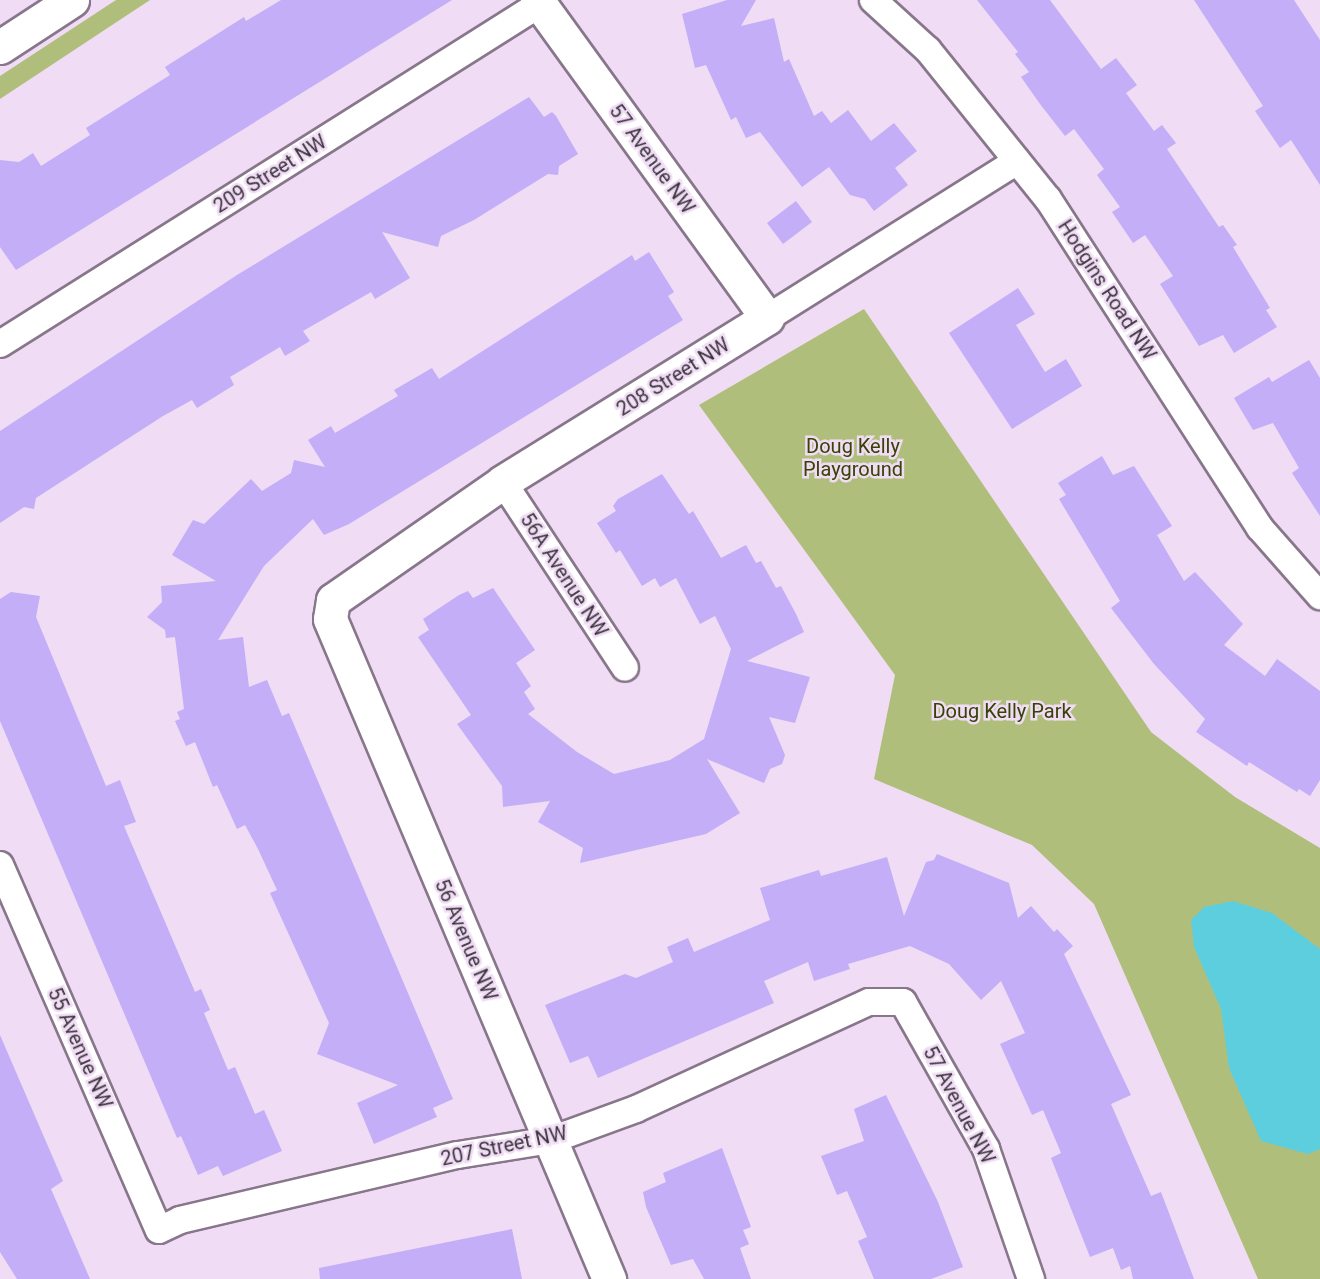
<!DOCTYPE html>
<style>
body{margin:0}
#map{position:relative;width:1320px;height:1279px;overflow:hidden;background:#f0dcf4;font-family:Roboto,sans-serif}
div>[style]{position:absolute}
.green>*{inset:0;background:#b0be7c}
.water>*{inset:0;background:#5dcedd}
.building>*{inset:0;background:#c3aef7}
.roads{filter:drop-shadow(2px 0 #88768b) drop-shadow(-2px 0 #88768b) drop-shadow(0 2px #88768b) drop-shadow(0 -2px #88768b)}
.street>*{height:26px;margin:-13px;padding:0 13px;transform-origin:13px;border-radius:13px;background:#fff}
.secondary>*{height:33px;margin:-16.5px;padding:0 16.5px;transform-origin:16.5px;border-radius:16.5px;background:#fff}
span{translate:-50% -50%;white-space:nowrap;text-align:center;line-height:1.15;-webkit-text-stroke:5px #f0dcf4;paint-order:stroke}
.street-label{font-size:20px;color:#3b343d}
.park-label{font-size:20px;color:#384204}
</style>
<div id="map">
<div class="green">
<div style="clip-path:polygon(116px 0,150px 0,0 99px,0 76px)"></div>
<div style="clip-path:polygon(864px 309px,1151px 732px,1235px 797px,1320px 848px,1320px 1279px,1258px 1279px,1094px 904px,1032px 845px,874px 779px,895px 675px,699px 405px)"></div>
</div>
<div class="water">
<div style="clip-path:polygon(1233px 901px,1272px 913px,1320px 949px,1320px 1149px,1308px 1154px,1261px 1141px,1229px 1068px,1221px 1009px,1194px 947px,1191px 920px,1204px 907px)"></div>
</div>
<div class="building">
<div style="clip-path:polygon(281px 0,452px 0,16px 270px,0 247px,0 160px,19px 162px,33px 153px,41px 166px,90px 135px,86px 128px,170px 75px,165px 67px,244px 17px,246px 21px)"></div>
<div style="clip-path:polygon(727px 0,756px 0,741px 26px,774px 18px,784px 62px,789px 59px,814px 116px,822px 111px,831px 123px,848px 110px,871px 141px,894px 123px,917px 151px,895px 168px,908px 185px,874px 211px,865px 199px,850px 195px,829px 167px,802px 187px,760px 132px,746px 138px,736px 117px,731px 120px,706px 65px,695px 68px,682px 14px)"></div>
<div style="clip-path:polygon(977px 0,1050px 0,1101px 69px,1116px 58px,1137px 85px,1126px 93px,1154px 131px,1162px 125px,1176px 143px,1167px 149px,1219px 227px,1223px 225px,1237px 245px,1233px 247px,1270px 308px,1266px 310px,1277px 327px,1234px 353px,1223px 335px,1199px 346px,1160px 284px,1173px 276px,1145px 235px,1133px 243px,1112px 212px,1120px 207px,1097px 175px,1104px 169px,1074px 129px,1065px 136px,1040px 104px,1021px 77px,1029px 72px,1015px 54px,1018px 52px)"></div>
<div style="clip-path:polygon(1194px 0,1294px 0,1320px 40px,1320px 185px,1291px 140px,1280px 148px,1255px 111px,1263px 106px)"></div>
<div style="clip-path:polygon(529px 97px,544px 117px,552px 112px,556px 116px,578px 154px,559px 166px,558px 175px,548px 174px,474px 220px,441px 236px,438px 247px,382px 232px,410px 278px,375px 299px,371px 292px,303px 331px,310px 341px,285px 356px,280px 347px,230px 377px,234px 385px,197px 408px,192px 400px,163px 416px,36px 498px,34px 509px,24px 507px,0 523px,0 431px,237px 275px)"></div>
<div style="clip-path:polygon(796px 201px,812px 222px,783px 244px,767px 223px)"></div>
<div style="clip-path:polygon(649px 252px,674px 292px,668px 296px,683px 320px,349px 524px,324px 535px,313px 519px,264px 566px,218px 640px,243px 637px,249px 687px,267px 680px,282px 716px,289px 713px,453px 1099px,433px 1108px,437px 1117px,374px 1144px,357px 1103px,398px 1085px,317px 1054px,329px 1023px,270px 893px,277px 890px,258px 849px,245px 825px,237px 829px,217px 785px,213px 787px,195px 742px,186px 746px,175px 721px,180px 719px,177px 712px,184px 709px,175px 637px,166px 638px,165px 630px,147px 617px,162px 602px,161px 586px,216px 581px,172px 555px,193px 520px,204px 524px,251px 479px,262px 491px,291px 473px,294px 460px,325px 467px,308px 440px,331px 426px,335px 433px,398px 396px,394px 390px,432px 368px,439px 379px,632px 255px,635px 261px)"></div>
<div style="clip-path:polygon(1018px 288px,1035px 314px,1016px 325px,1045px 372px,1066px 359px,1082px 386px,1012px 429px,949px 333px)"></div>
<div style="clip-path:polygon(1309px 360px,1320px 378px,1320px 516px,1292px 473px,1299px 468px,1273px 423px,1253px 430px,1234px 398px,1269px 377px,1272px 382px)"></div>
<div style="clip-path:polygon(1102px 456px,1113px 475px,1134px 466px,1172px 526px,1157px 535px,1184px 581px,1195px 572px,1243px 624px,1224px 645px,1265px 676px,1277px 659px,1320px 691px,1320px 780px,1310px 796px,1299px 789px,1297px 792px,1249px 762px,1247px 766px,1196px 732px,1205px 719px,1154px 664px,1111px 608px,1120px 601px,1059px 499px,1066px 495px,1058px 483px)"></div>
<div style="clip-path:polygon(662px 474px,689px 514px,693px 511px,721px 558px,746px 545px,756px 563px,761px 561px,776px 588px,781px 586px,796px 614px,804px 632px,747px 661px,810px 677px,795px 723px,769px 717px,785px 755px,782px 764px,770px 769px,764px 783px,707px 759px,740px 813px,706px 834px,580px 863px,583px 848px,538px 822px,550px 801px,503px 807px,502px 786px,457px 724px,471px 715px,418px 637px,429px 630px,423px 619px,459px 595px,468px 591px,473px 598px,493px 588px,535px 650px,516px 663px,531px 686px,524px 692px,535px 709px,528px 714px,577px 752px,614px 774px,670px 760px,704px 739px,731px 649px,715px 616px,700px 624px,676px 578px,660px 587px,655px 578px,642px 586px,620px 550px,616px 553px,597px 523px,616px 511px,613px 506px,618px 499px)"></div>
<div style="clip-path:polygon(11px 592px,40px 596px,36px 617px,106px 786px,120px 780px,136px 822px,124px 826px,195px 992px,201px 989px,210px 1010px,204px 1013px,228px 1070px,235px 1067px,255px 1114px,264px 1110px,282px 1151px,223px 1176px,218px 1166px,198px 1175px,181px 1136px,177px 1138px,0 721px,0 599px)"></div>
<div style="clip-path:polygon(937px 854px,1009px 883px,1018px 918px,1031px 906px,1054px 932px,1057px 929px,1073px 946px,1064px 954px,1131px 1095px,1111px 1104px,1151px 1196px,1161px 1192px,1194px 1279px,1133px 1279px,1130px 1266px,1121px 1270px,1113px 1248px,1090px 1257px,1051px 1158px,1061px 1153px,1043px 1110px,1032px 1115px,1000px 1044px,1025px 1033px,1001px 981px,981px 1000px,949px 964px,910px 946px,848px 964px,850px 969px,814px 981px,808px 962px,764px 981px,774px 1003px,598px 1078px,588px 1056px,570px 1063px,545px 1005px,625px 974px,636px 978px,673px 962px,667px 947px,688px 938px,694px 952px,770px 920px,760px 888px,819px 870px,821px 876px,887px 857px,904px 916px,926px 862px,934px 860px)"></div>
<div style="clip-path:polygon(0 1035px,63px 1181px,51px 1189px,90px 1279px,17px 1279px,0 1252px)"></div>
<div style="clip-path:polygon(886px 1095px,938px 1202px,963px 1267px,931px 1279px,874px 1279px,858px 1241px,867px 1237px,847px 1191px,837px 1195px,821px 1156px,864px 1141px,854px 1109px)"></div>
<div style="clip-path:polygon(722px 1148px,751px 1227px,743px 1230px,749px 1244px,740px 1248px,751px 1279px,704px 1279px,693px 1259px,671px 1265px,646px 1207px,643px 1192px,666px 1182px,663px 1173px)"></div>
<div style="clip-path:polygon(512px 1229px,522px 1279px,320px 1279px,319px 1268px)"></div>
</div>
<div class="roads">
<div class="street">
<div style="left:873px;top:0;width:74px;rotate:42.3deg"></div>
<div style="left:928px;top:50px;width:191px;rotate:51.2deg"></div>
<div style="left:1048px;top:199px;width:391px;rotate:57.2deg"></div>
<div style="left:1260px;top:528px;width:91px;rotate:48.6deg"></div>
<div style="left:767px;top:318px;width:295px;rotate:-32.1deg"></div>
<div style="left:0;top:344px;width:638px;rotate:-32.2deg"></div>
<div style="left:503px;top:482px;width:222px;rotate:56.7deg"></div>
<div style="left:0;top:865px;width:398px;rotate:66.5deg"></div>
<div style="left:159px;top:1230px;width:23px;rotate:-25deg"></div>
<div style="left:180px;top:1220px;width:285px;rotate:-13.2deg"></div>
<div style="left:458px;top:1155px;width:94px;rotate:-9.2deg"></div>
<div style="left:551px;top:1140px;width:90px;rotate:-20deg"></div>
<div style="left:636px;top:1109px;width:256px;rotate:-24.7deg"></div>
<div style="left:869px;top:1002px;width:34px"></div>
<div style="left:903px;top:1002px;width:169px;rotate:60.5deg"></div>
<div style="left:986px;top:1149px;width:138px;rotate:70.9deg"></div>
</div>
<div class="secondary">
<div style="left:537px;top:0;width:392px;rotate:54.1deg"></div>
<div style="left:767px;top:318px;width:311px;rotate:148.2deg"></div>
<div style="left:503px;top:482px;width:207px;rotate:145.2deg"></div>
<div style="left:333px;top:600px;width:19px;rotate:99deg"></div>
<div style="left:330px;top:619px;width:717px;rotate:67.08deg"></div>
<div style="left:0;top:47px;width:86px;rotate:-33.1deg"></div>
</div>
</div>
<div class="street-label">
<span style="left:652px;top:159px;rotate:54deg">57 Avenue NW</span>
<span style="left:270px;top:174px;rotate:-32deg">209 Street NW</span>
<span style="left:1107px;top:290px;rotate:57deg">Hodgins Road NW</span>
<span style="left:673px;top:377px;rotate:-32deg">208 Street NW</span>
<span style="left:564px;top:575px;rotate:57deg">56A Avenue NW</span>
<span style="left:466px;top:940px;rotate:67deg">56 Avenue NW</span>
<span style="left:80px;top:1048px;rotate:66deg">55 Avenue NW</span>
<span style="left:959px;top:1105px;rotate:62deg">57 Avenue NW</span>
<span style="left:504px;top:1146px;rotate:-12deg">207 Street NW</span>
</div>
<div class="park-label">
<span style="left:853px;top:458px">Doug Kelly<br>Playground</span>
<span style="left:1002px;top:711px">Doug Kelly Park</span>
</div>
</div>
